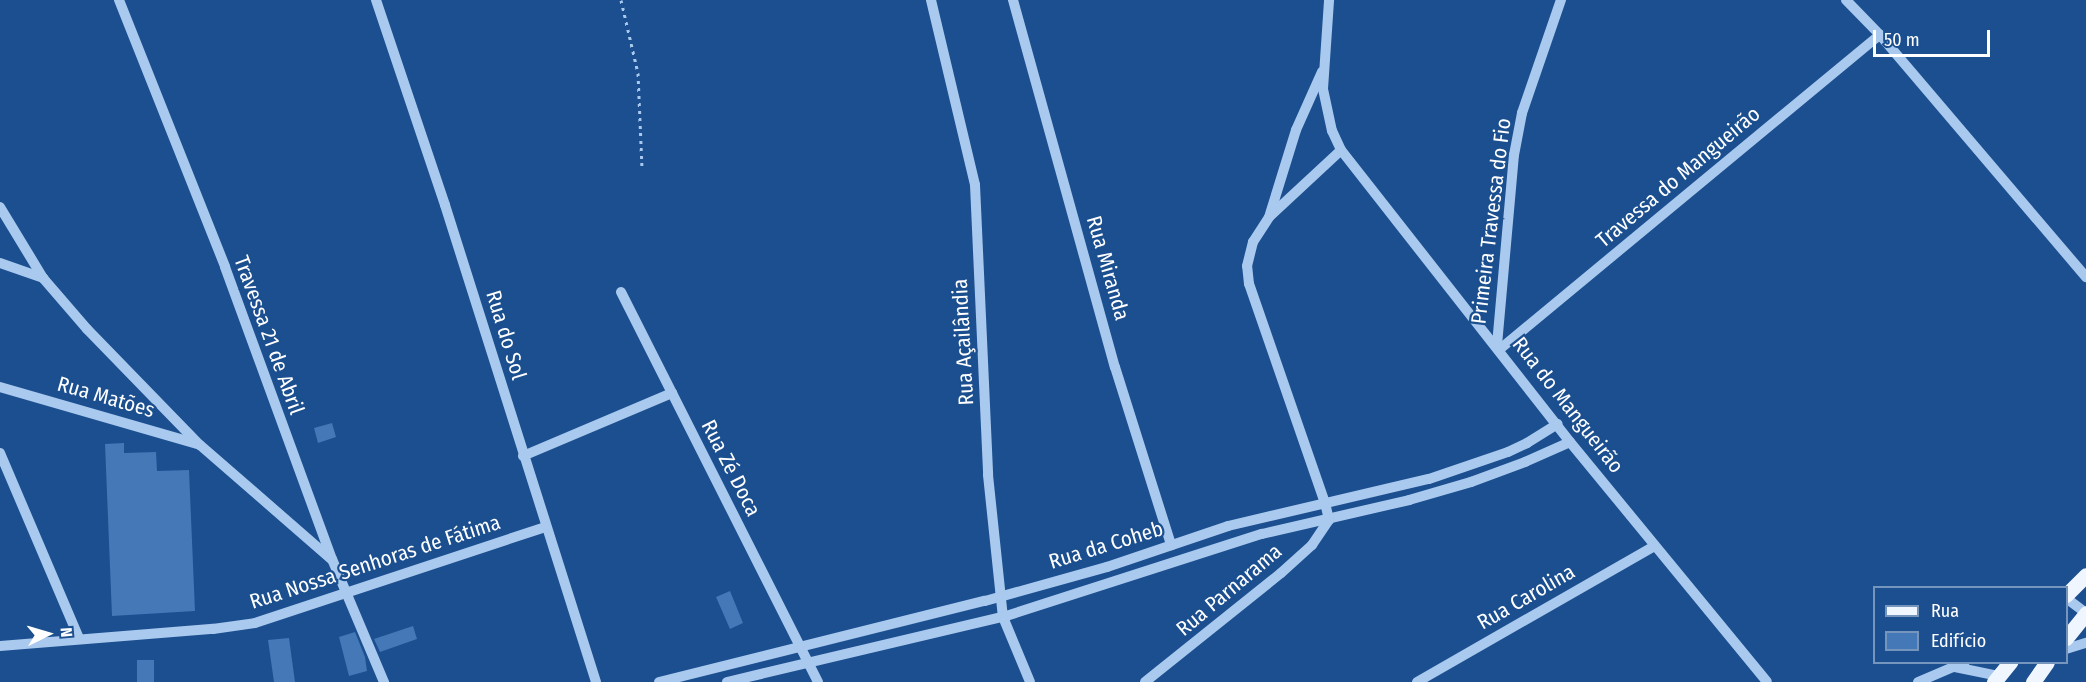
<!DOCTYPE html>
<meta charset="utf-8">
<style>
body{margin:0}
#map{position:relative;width:2086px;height:682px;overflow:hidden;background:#1b4f8f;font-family:"Fira Sans Condensed",sans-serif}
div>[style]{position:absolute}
.building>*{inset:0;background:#4478b7}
.path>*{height:3px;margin-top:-1.5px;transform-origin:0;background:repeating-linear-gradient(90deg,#a9c9ee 0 3px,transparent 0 7.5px)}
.minor>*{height:10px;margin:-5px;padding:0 5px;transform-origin:5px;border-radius:5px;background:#a9c9ee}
.major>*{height:15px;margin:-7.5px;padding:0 7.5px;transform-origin:7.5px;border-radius:7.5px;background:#f0f6ff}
span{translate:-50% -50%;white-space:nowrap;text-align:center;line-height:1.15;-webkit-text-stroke:4.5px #1b4f8f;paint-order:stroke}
.street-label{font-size:21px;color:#fff}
.legend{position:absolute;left:1873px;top:586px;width:195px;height:78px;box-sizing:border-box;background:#1b4f8f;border:2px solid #7695bc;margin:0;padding:8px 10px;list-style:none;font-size:18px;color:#fff}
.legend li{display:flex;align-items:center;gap:12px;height:30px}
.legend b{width:30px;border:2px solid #7695bc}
.north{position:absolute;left:18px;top:604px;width:60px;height:60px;-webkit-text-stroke:4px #1b4f8f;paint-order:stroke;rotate:85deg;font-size:16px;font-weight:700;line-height:24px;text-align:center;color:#fff}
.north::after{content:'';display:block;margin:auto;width:21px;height:27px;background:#fff;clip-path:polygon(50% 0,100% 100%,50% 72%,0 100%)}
.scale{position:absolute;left:1873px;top:30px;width:117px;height:27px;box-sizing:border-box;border:3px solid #fff;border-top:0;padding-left:8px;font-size:18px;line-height:21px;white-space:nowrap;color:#fff;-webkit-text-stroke:4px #1b4f8f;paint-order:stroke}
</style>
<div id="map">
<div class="building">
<div style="clip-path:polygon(332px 423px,336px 437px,318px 443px,314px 428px)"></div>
<div style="clip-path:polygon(124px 443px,124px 453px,156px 452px,157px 471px,189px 470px,195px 611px,112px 616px,105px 444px)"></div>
<div style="clip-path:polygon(730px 591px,743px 623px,730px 629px,716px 597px)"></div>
<div style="clip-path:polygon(413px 626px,417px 639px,380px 652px,374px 639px)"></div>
<div style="clip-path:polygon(355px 632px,365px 657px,367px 671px,349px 676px,339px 637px)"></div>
<div style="clip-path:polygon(289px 638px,295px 682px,274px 682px,268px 640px)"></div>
<div style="clip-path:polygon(137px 660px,154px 660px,154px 682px,137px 682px)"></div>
</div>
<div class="path">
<div style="left:621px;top:0;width:75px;rotate:76.9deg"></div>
<div style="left:638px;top:73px;width:97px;rotate:87.6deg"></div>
</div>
<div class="minor">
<div style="left:119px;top:0;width:287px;rotate:68.3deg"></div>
<div style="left:225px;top:267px;width:311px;rotate:69.9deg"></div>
<div style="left:332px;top:559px;width:134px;rotate:67.1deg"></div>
<div style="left:376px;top:0;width:216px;rotate:71.4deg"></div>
<div style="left:445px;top:205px;width:500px;rotate:72.43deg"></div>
<div style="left:931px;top:0;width:190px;rotate:76.6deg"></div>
<div style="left:975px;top:185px;width:290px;rotate:87.4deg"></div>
<div style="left:988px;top:475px;width:143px;rotate:84deg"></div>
<div style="left:1003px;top:617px;width:70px;rotate:67.4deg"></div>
<div style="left:1013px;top:0;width:381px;rotate:74.5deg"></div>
<div style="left:1115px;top:367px;width:187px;rotate:72.5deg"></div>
<div style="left:1846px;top:0;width:49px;rotate:45.8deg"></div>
<div style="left:1880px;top:35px;width:318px;rotate:49.6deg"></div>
<div style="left:1341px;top:150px;width:371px;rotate:51.9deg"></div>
<div style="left:1570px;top:442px;width:310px;rotate:50.6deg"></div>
<div style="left:0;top:207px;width:83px;rotate:58.8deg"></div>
<div style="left:43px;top:278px;width:67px;rotate:49.2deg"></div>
<div style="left:87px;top:329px;width:162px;rotate:45.8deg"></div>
<div style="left:200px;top:445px;width:174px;rotate:41deg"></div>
<div style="left:1270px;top:214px;width:88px;rotate:-72.8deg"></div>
<div style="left:1296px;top:130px;width:64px;rotate:-65.9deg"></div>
<div style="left:0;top:263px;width:46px;rotate:19.2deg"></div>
<div style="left:621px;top:292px;width:437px;rotate:63.2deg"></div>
<div style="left:1497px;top:345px;width:191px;rotate:-84.9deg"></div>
<div style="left:1514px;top:155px;width:43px;rotate:-79.2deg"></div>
<div style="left:1522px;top:113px;width:120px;rotate:-71deg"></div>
<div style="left:1500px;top:349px;width:493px;rotate:-39.6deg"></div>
<div style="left:0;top:387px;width:206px;rotate:16.1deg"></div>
<div style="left:0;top:453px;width:201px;rotate:66.9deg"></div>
<div style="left:523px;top:456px;width:162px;rotate:-22.9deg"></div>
<div style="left:2066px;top:598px;width:25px;rotate:37deg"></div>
<div style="left:0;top:646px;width:214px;rotate:-4.6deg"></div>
<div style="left:213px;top:629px;width:42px;rotate:-8.1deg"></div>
<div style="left:255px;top:623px;width:306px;rotate:-18.3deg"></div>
<div style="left:2066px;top:649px;width:21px;rotate:-17deg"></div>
<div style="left:1955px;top:667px;width:45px;rotate:11.6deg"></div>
<div style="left:659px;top:682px;width:336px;rotate:-14deg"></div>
<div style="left:985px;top:601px;width:127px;rotate:-15.6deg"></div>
<div style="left:1107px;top:567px;width:128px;rotate:-18.7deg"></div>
<div style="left:1228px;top:526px;width:206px;rotate:-13.2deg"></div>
<div style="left:1429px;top:479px;width:83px;rotate:-18.9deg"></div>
<div style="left:1508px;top:452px;width:21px;rotate:-25deg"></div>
<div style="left:1527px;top:443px;width:36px;rotate:-32deg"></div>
<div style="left:727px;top:682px;width:284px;rotate:-13.3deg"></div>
<div style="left:1003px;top:617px;width:272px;rotate:-17.8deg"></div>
<div style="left:1262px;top:534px;width:151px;rotate:-13deg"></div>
<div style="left:1409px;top:500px;width:65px;rotate:-16.2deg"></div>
<div style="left:1471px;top:482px;width:58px;rotate:-20.3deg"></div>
<div style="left:1525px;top:462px;width:49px;rotate:-24deg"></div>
<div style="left:1145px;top:682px;width:174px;rotate:-38.7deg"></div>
<div style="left:1281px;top:573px;width:42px;rotate:-42.1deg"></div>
<div style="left:1312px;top:545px;width:30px;rotate:-56deg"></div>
<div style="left:1329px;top:520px;width:17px;rotate:-103deg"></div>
<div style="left:1325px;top:503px;width:232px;rotate:-109.1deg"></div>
<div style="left:1249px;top:284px;width:18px;rotate:-96deg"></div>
<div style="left:1247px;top:266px;width:25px;rotate:-76deg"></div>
<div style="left:1253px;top:242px;width:30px;rotate:-57deg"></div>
<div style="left:1269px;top:217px;width:98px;rotate:-42.9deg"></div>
<div style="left:1341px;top:150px;width:21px;rotate:-115deg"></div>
<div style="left:1332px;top:131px;width:43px;rotate:-102.1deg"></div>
<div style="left:1323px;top:89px;width:89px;rotate:-86.1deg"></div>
<div style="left:1417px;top:682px;width:273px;rotate:-29.8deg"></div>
<div style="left:1918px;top:682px;width:51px;rotate:-23.1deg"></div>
</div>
<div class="major">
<div style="left:2066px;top:595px;width:28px;rotate:-45deg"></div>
<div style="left:2066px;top:638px;width:32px;rotate:-51deg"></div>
<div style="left:1994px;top:682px;width:26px;rotate:-51deg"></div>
<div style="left:2033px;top:682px;width:24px;rotate:-55deg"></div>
</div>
<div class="street-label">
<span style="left:1678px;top:177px;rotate:-40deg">Travessa do Mangueirão</span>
<span style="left:1491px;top:221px;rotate:-83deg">Primeira Travessa do Fio</span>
<span style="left:1108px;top:268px;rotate:74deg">Rua Miranda</span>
<span style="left:269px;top:335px;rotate:70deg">Travessa 21 de Abril</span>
<span style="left:506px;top:335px;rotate:73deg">Rua do Sol</span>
<span style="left:963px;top:342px;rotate:-93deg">Rua Açailândia</span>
<span style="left:106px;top:397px;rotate:16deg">Rua Matões</span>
<span style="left:1568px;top:405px;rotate:52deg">Rua do Mangueirão</span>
<span style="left:731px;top:468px;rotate:63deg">Rua Zé Doca</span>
<span style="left:1106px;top:545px;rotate:-17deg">Rua da Coheb</span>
<span style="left:375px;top:562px;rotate:-18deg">Rua Nossa Senhoras de Fátima</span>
<span style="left:1229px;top:590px;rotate:-40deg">Rua Parnarama</span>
<span style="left:1526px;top:597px;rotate:-30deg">Rua Carolina</span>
</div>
<ul class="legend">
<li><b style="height:8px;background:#f0f6ff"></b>Rua</li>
<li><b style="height:16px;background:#4478b7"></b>Edifício</li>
</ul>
<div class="north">N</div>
<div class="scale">50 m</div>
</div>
